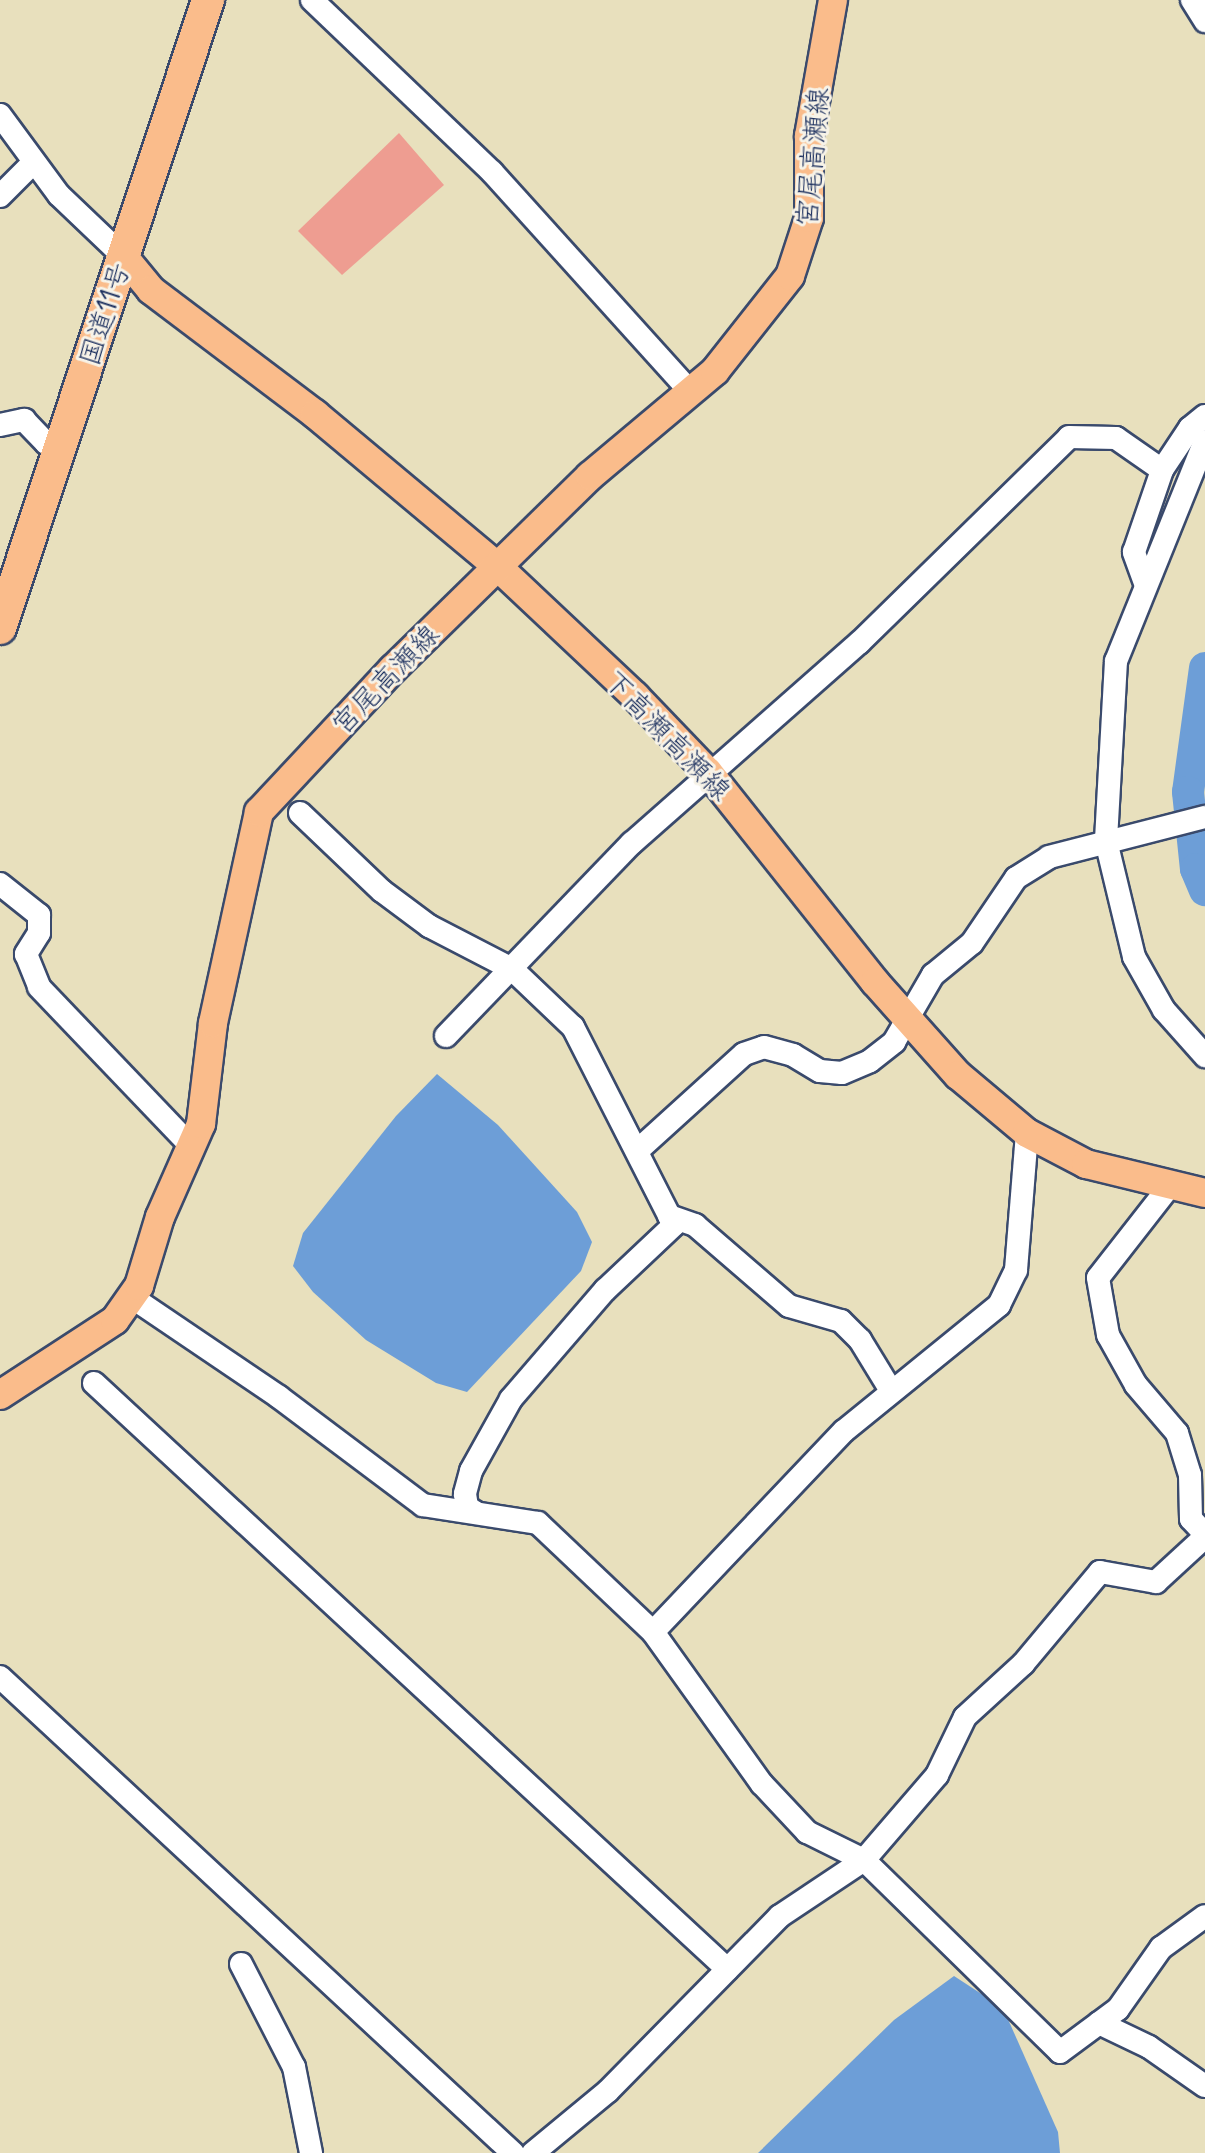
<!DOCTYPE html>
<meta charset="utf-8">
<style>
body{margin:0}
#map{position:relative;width:1205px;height:2153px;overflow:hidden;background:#e8e0bd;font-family:Delius,"Klee One",sans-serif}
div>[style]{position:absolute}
.water>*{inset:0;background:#6d9ed7}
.river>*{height:32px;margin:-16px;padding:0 16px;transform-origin:16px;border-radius:16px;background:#6d9ed7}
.building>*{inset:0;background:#ee9d91}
.roads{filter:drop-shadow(2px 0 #3a4a6c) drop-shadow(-2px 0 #3a4a6c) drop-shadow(0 2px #3a4a6c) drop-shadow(0 -2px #3a4a6c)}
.minor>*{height:22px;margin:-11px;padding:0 11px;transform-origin:11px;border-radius:11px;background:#fff}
.major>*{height:28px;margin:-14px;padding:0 14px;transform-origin:14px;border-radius:14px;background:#fabc8b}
.highway>*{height:32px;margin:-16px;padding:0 16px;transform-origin:16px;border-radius:16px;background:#fabc8b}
span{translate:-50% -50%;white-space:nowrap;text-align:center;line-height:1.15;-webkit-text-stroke:6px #f7f3e8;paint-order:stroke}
.street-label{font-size:28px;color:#1b2f5e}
</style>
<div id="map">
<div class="water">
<div style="clip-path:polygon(437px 1074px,498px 1125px,577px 1212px,592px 1242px,581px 1271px,467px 1392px,436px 1383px,366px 1340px,313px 1292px,293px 1266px,303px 1233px,396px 1116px)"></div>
<div style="clip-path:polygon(954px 1976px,1003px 2008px,1058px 2132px,1060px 2153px,758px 2153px,894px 2020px)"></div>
</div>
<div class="river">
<div style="left:1205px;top:668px;width:125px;rotate:97.8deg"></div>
<div style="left:1188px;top:792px;width:77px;rotate:84.1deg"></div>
<div style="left:1196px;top:869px;width:23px;rotate:67deg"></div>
</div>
<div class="building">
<div style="clip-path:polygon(399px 133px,444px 185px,342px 275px,298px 231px)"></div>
</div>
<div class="roads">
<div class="minor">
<div style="left:312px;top:0;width:249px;rotate:43.7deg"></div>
<div style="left:492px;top:172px;width:297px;rotate:47.9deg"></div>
<div style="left:1192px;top:0;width:25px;rotate:58deg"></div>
<div style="left:0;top:115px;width:99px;rotate:53.6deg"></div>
<div style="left:59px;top:195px;width:88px;rotate:43.6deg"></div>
<div style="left:0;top:196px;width:48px;rotate:-45deg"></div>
<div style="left:0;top:425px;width:25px;rotate:-12deg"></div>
<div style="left:24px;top:420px;width:32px;rotate:46deg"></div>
<div style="left:46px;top:443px;width:15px;rotate:20deg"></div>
<div style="left:1205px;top:441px;width:237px;rotate:112deg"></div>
<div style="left:1116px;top:661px;width:180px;rotate:93.2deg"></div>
<div style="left:1106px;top:841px;width:119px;rotate:76.4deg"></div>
<div style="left:1134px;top:957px;width:61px;rotate:60.5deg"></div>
<div style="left:1164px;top:1010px;width:62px;rotate:48.3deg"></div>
<div style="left:1145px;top:583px;width:33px;rotate:-110deg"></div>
<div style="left:1134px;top:552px;width:87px;rotate:-71.1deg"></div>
<div style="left:1162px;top:470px;width:50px;rotate:-56.3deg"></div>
<div style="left:1190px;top:428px;width:19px;rotate:-39deg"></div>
<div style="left:300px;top:813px;width:113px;rotate:43.6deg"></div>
<div style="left:382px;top:891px;width:59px;rotate:36.7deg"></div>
<div style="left:429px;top:926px;width:93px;rotate:27.4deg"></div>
<div style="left:512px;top:969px;width:84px;rotate:43.6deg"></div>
<div style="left:573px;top:1027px;width:222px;rotate:63deg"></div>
<div style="left:674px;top:1225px;width:95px;rotate:136.7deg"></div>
<div style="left:605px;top:1290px;width:144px;rotate:130.8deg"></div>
<div style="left:511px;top:1399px;width:82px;rotate:119.1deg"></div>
<div style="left:471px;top:1471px;width:24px;rotate:105deg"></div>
<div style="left:465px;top:1494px;width:13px;rotate:81deg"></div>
<div style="left:467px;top:1507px;width:9px;rotate:32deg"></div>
<div style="left:0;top:884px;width:50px;rotate:38.5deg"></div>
<div style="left:39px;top:915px;width:18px;rotate:90deg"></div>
<div style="left:39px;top:933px;width:25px;rotate:122deg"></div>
<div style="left:26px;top:954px;width:35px;rotate:68deg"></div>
<div style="left:39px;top:987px;width:221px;rotate:46.3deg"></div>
<div style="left:446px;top:1036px;width:268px;rotate:-46.1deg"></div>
<div style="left:632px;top:843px;width:303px;rotate:-41.4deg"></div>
<div style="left:859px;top:643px;width:294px;rotate:-44.4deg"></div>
<div style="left:1069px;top:437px;width:47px;rotate:1.2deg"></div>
<div style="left:1116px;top:438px;width:56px;rotate:34.8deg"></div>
<div style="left:637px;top:1151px;width:144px;rotate:-42.2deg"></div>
<div style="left:744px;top:1054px;width:21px;rotate:-19deg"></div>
<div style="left:764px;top:1047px;width:30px;rotate:15deg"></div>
<div style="left:793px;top:1055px;width:31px;rotate:31deg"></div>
<div style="left:820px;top:1071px;width:22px;rotate:5deg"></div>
<div style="left:842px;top:1073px;width:30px;rotate:-23deg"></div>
<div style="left:870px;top:1061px;width:31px;rotate:-38deg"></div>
<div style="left:894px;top:1042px;width:78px;rotate:-59.8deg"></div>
<div style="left:933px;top:975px;width:50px;rotate:-39.4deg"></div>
<div style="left:972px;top:943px;width:78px;rotate:-55.9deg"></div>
<div style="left:1016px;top:878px;width:39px;rotate:-32deg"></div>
<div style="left:1049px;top:857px;width:161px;rotate:-14.4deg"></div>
<div style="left:1169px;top:1187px;width:115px;rotate:128deg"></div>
<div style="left:1098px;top:1278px;width:58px;rotate:80deg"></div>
<div style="left:1108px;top:1335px;width:57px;rotate:60.8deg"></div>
<div style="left:1136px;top:1385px;width:63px;rotate:49.5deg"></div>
<div style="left:1177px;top:1433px;width:44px;rotate:72.8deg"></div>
<div style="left:1190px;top:1475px;width:44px;rotate:88.7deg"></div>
<div style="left:1191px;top:1519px;width:21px;rotate:47deg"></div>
<div style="left:669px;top:1216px;width:28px;rotate:19deg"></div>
<div style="left:695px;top:1225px;width:124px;rotate:40.8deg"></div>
<div style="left:789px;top:1306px;width:54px;rotate:16.1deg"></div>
<div style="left:841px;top:1321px;width:27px;rotate:45deg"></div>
<div style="left:860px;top:1340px;width:57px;rotate:58.5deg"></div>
<div style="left:133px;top:1298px;width:176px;rotate:34.1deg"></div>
<div style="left:279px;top:1397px;width:180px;rotate:36.9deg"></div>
<div style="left:423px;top:1505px;width:116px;rotate:8.9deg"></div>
<div style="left:538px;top:1523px;width:158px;rotate:43.5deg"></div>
<div style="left:653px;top:1632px;width:187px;rotate:54.4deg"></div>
<div style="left:762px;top:1784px;width:66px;rotate:46.8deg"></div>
<div style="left:807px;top:1832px;width:64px;rotate:26.2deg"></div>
<div style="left:864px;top:1860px;width:274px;rotate:44.4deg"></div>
<div style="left:1060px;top:2052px;width:72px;rotate:-36.6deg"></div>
<div style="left:1118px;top:2009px;width:75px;rotate:-54.8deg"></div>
<div style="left:1161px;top:1948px;width:54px;rotate:-36deg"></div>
<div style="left:94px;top:1383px;width:863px;rotate:42.79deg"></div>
<div style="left:653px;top:1632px;width:277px;rotate:-46.5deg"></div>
<div style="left:844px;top:1431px;width:200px;rotate:-39.1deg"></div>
<div style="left:999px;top:1305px;width:39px;rotate:-64deg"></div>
<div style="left:1016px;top:1270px;width:137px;rotate:-85.4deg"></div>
<div style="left:0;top:1677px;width:700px;rotate:42.86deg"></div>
<div style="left:241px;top:1964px;width:116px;rotate:62.8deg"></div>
<div style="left:294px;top:2067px;width:88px;rotate:78.8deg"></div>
<div style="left:1099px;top:2023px;width:55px;rotate:25.6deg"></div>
<div style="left:1149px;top:2047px;width:68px;rotate:34.9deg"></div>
<div style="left:533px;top:2153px;width:97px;rotate:-39.6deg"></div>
<div style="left:608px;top:2091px;width:245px;rotate:-45.5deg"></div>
<div style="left:780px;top:1916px;width:101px;rotate:-33.7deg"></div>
<div style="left:864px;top:1860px;width:112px;rotate:-49.3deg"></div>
<div style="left:937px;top:1775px;width:64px;rotate:-64.2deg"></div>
<div style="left:965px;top:1717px;width:79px;rotate:-42.4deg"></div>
<div style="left:1023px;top:1664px;width:120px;rotate:-50.1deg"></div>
<div style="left:1100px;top:1572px;width:57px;rotate:10.1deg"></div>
<div style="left:1156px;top:1582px;width:67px;rotate:-42.6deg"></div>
</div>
<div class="major">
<div style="left:123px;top:256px;width:44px;rotate:50.5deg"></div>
<div style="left:151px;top:290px;width:206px;rotate:37.1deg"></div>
<div style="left:315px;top:414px;width:237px;rotate:39.9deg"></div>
<div style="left:497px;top:566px;width:190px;rotate:43.3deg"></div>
<div style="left:635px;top:696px;width:105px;rotate:46.2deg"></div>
<div style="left:708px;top:772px;width:268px;rotate:51.5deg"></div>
<div style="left:875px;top:982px;width:125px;rotate:48.3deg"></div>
<div style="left:958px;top:1075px;width:90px;rotate:40deg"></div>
<div style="left:1027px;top:1133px;width:67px;rotate:27.7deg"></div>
<div style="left:1086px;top:1164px;width:122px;rotate:13.7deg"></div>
<div style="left:0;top:1395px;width:137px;rotate:-33.1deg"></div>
<div style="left:115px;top:1320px;width:42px;rotate:-54.8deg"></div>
<div style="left:139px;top:1286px;width:72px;rotate:-73.1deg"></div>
<div style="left:160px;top:1217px;width:102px;rotate:-66.2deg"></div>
<div style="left:201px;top:1124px;width:102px;rotate:-83.2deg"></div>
<div style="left:213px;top:1023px;width:216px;rotate:-77.7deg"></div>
<div style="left:259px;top:812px;width:196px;rotate:-46.9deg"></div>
<div style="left:393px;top:669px;width:276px;rotate:-44.4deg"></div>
<div style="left:590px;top:476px;width:163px;rotate:-40deg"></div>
<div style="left:715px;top:371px;width:121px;rotate:-51.7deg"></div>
<div style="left:790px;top:276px;width:61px;rotate:-71.9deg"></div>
<div style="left:809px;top:218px;width:82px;rotate:-90deg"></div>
<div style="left:809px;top:136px;width:138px;rotate:-80deg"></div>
</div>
<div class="highway">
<div style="left:0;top:628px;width:662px;rotate:-71.67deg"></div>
</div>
</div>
<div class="street-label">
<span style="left:812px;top:157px;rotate:-85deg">宮尾高瀬線</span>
<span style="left:104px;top:314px;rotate:-72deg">国道11号</span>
<span style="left:385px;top:679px;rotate:-46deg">宮尾高瀬線</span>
<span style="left:668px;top:735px;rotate:46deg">下高瀬高瀬線</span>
</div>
</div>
